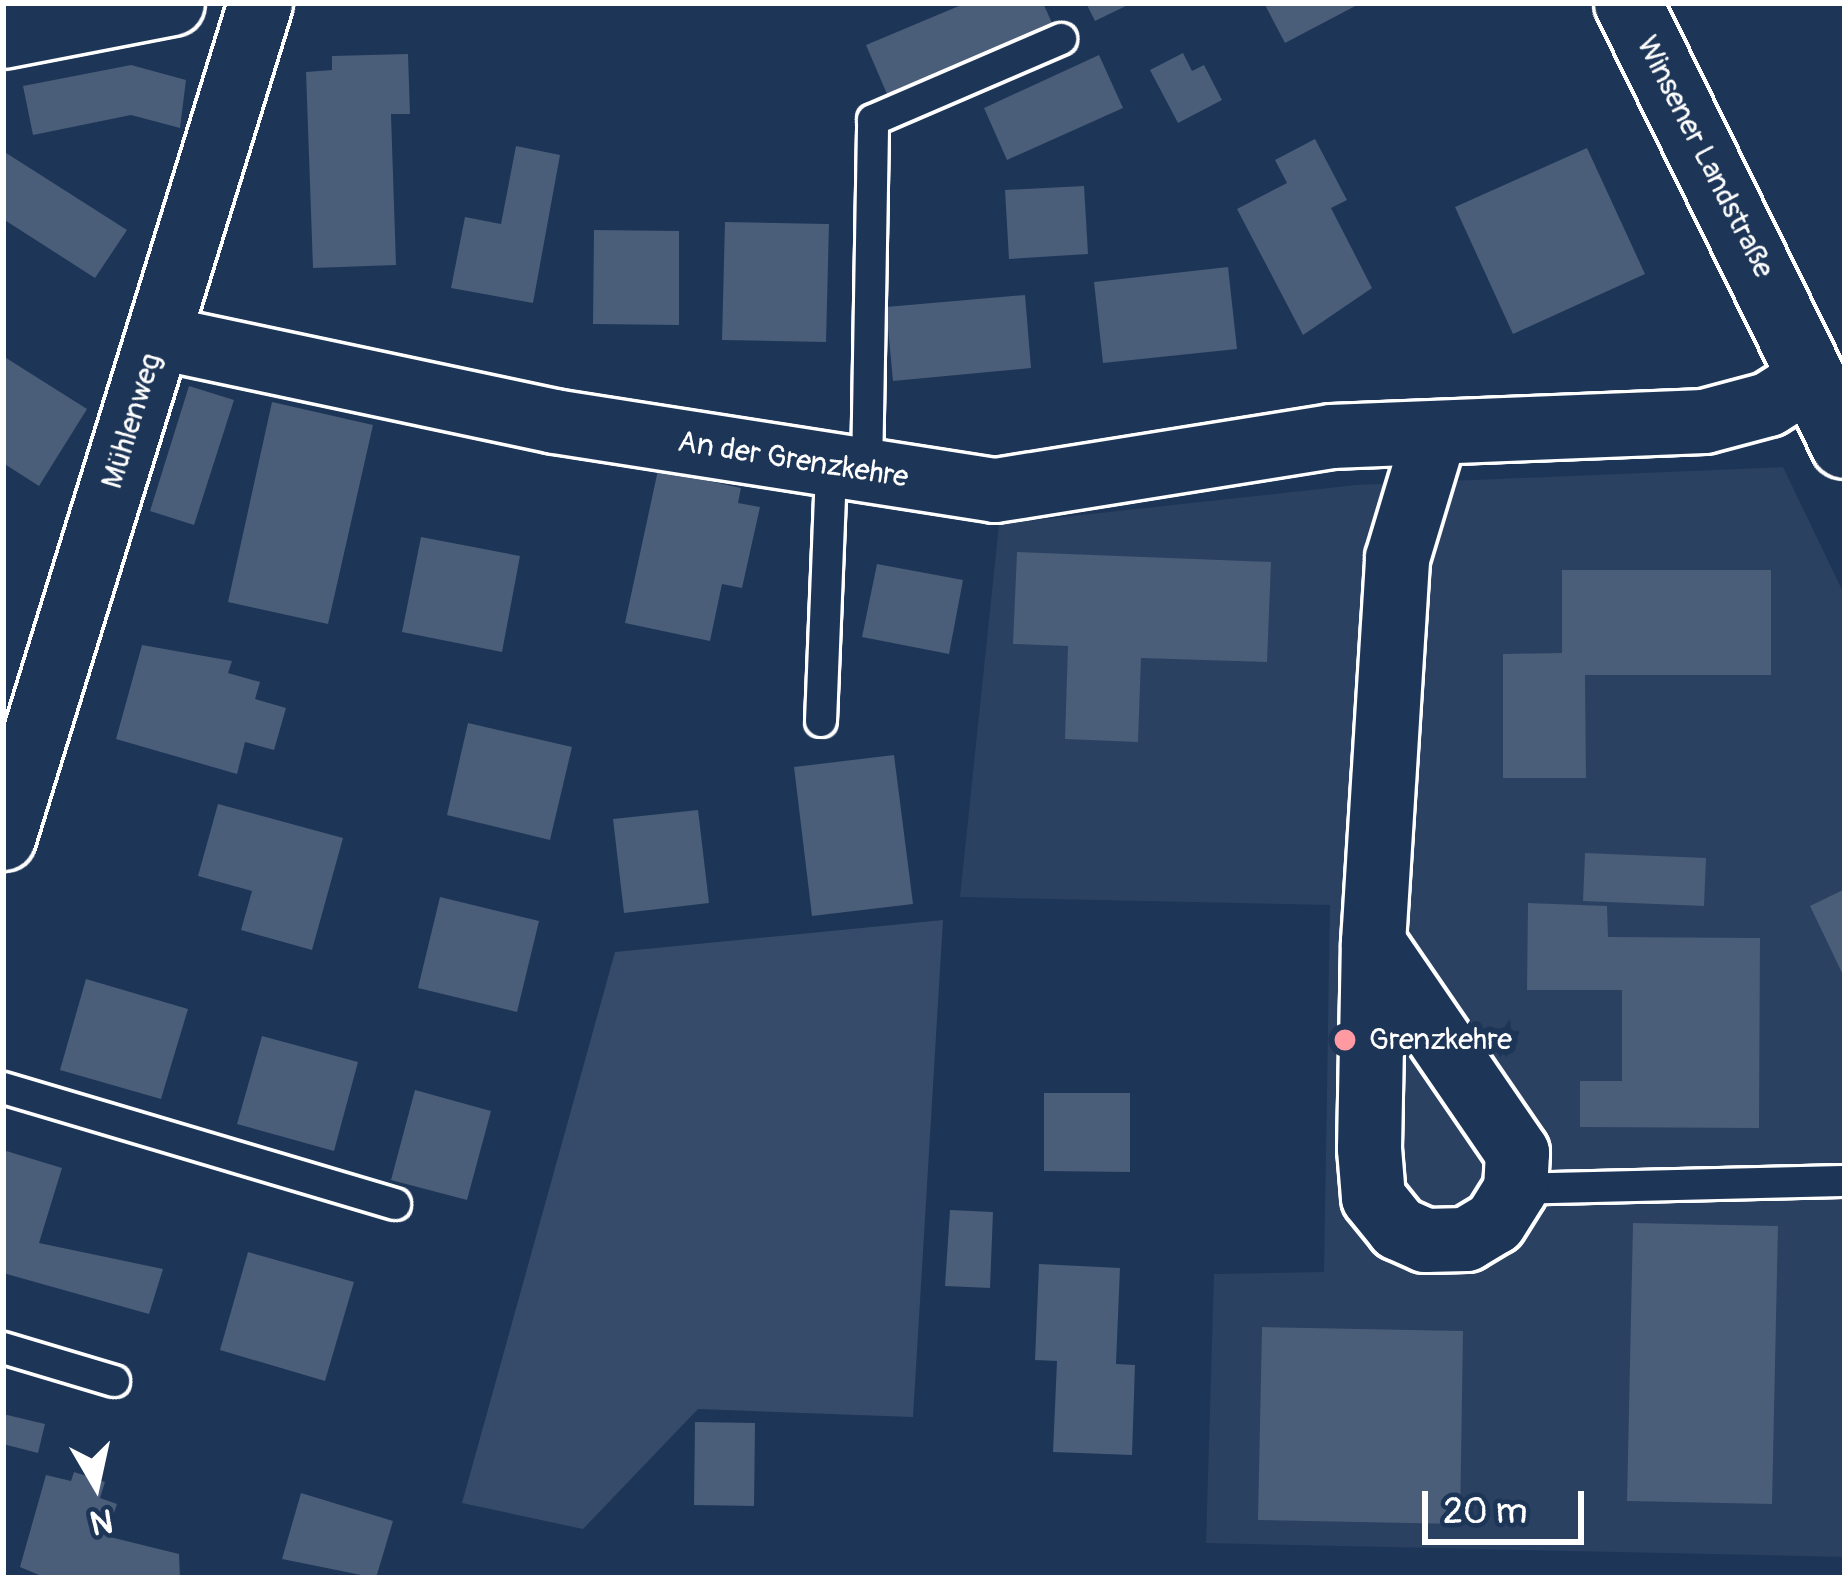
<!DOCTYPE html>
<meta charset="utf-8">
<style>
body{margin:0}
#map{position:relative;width:1848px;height:1581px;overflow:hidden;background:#1d3557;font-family:Pangolin,sans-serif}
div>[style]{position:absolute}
.built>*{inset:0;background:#2a4161}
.green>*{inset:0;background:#364b69}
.building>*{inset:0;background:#4a5d79}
.roads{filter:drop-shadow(3px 0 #fff) drop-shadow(-3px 0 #fff) drop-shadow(0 3px #fff) drop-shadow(0 -3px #fff)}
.lane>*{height:30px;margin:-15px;padding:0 15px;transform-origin:15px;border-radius:15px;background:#1d3557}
.street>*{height:63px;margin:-31.5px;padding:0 31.5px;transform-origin:31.5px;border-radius:31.5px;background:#1d3557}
.secondary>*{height:66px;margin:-33px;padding:0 33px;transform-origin:33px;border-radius:33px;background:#1d3557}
.dots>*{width:33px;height:33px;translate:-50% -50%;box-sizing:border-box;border:6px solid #1d3557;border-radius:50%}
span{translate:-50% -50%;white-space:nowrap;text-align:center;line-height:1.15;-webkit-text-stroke:12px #1d3557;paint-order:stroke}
.street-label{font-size:30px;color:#fff}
.poi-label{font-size:30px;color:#fff}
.left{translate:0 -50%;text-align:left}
.frame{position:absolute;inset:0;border:6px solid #fff;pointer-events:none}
.north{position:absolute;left:36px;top:1425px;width:120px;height:120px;-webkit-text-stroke:9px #1d3557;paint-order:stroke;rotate:171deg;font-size:33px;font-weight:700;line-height:48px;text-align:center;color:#fff}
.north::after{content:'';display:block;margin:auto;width:42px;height:54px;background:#fff;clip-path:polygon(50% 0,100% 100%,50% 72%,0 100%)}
.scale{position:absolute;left:1422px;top:1491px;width:162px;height:54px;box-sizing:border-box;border:6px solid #fff;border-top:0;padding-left:15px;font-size:36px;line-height:42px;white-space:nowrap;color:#fff;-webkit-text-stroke:9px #1d3557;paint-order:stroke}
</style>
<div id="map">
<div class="built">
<div style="clip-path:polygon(1783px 467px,1845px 596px,1845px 1557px,1206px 1543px,1214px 1274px,1324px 1272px,1330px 905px,960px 897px,999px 524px,1356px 485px)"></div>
</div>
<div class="green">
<div style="clip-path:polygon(943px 920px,913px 1417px,698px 1409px,583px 1529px,462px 1503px,615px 952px)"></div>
</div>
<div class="building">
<div style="clip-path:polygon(966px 3px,1043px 3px,1052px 23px,887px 94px,866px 45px)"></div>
<div style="clip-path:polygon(1086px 3px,1132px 3px,1095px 21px)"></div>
<div style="clip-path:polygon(1264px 3px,1361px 3px,1285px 43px)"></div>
<div style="clip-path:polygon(1183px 53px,1192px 71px,1204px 65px,1222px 100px,1178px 123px,1150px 70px)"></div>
<div style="clip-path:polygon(408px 54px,410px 114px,391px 114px,396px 265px,313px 268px,306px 72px,332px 70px,332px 56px)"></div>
<div style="clip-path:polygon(1099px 55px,1123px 108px,1007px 160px,984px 108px)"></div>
<div style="clip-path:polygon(131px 65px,186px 80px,180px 128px,131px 115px,33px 135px,23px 86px)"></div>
<div style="clip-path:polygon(1315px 139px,1347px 200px,1331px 208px,1372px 288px,1303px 335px,1237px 209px,1287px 183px,1275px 160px)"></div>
<div style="clip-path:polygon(516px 146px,560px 155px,533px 303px,451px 288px,465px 217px,501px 224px)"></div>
<div style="clip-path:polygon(1587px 148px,1645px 274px,1513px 334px,1455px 207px)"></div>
<div style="clip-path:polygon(3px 151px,127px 230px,95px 278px,3px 219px)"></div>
<div style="clip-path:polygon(1084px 186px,1088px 254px,1009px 259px,1005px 190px)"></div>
<div style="clip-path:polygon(725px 222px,829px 224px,826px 342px,722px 340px)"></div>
<div style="clip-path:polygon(594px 230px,679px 231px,679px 325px,593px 324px)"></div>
<div style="clip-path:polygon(1228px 267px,1237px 349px,1103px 363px,1094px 282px)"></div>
<div style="clip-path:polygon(1025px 295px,1031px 368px,893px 381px,886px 307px)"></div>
<div style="clip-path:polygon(3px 356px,87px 409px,39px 486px,3px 463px)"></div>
<div style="clip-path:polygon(189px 386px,234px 400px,194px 525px,150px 511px)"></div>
<div style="clip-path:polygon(272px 402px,373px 425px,328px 624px,228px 602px)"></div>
<div style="clip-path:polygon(658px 470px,741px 488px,738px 503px,760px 507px,742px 588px,722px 584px,710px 641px,625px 623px)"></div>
<div style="clip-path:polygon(421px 537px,520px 556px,502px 652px,402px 632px)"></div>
<div style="clip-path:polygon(1017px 552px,1271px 562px,1267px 662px,1141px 658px,1138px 742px,1065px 739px,1068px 646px,1013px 644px)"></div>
<div style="clip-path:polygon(877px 564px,963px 580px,949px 654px,862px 637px)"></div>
<div style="clip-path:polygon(1562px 570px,1771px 570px,1771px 675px,1585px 675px,1586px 778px,1503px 778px,1503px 654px,1562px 653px)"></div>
<div style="clip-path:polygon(142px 645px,232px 661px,228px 673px,260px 682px,255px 699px,286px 708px,274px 750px,245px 742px,237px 774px,116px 739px)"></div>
<div style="clip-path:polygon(468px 723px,572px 747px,550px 840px,447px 815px)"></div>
<div style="clip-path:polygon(894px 755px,913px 904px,812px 916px,794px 767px)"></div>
<div style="clip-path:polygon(218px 804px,343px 838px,312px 950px,241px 930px,252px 891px,198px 876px)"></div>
<div style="clip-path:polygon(698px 810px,709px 903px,624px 913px,613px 819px)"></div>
<div style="clip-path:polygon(1585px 853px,1706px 858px,1704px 906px,1583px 901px)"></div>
<div style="clip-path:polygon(1845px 889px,1845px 979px,1810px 906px)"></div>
<div style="clip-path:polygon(440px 897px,539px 921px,517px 1012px,418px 988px)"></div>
<div style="clip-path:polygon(1528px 903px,1607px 906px,1608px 937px,1760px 938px,1759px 1128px,1580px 1127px,1580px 1081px,1622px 1081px,1622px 990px,1527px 990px)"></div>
<div style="clip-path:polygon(86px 979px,188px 1009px,161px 1099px,60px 1070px)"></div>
<div style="clip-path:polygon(262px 1036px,358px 1062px,334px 1151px,237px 1124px)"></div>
<div style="clip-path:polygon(415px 1090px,491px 1111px,467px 1200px,391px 1180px)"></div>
<div style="clip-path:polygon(1044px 1093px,1130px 1093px,1130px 1172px,1044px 1171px)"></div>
<div style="clip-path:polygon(3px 1150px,62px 1168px,39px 1243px,163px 1269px,149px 1314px,3px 1273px)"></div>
<div style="clip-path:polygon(950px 1210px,993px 1212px,990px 1288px,945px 1286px)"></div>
<div style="clip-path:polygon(1633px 1223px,1778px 1226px,1772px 1504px,1627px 1501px)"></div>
<div style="clip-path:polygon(248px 1252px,354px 1282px,325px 1381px,220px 1350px)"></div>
<div style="clip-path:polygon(1039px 1264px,1120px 1268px,1116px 1364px,1135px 1365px,1132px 1455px,1053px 1452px,1057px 1361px,1035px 1360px)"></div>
<div style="clip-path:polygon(1262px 1327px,1463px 1331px,1460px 1524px,1258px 1520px)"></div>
<div style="clip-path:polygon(3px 1414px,45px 1424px,38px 1453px,3px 1444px)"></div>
<div style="clip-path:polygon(695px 1422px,755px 1423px,754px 1506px,694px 1505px)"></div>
<div style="clip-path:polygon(74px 1472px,105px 1482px,100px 1498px,117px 1504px,106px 1536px,179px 1554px,180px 1578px,46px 1578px,20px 1567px,46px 1475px,71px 1481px)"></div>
<div style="clip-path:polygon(301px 1493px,393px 1521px,376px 1578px,282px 1559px)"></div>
</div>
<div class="roads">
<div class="lane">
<div style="left:867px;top:473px;width:353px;rotate:-89deg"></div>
<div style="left:873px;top:120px;width:205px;rotate:-23.3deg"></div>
<div style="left:821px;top:721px;width:253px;rotate:-87.7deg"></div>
<div style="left:3px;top:1088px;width:409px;rotate:16.5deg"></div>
<div style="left:1515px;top:1189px;width:328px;rotate:-1.4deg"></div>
<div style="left:3px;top:1348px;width:116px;rotate:16.6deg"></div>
</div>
<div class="street">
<div style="left:3px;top:36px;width:172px;rotate:-11deg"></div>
<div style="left:159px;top:337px;width:404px;rotate:12deg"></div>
<div style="left:554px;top:421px;width:446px;rotate:8.9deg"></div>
<div style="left:995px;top:490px;width:340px;rotate:-9.1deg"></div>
<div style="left:1331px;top:436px;width:373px;rotate:-2.3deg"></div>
<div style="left:1704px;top:421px;width:66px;rotate:-14.9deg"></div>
<div style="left:1768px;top:404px;width:52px;rotate:-32.5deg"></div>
<div style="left:3px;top:838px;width:874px;rotate:-72.89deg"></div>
<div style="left:1373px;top:942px;width:255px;rotate:55.6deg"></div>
<div style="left:1517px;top:1152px;width:37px;rotate:93deg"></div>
<div style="left:1515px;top:1189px;width:39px;rotate:122deg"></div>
<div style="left:1494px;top:1222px;width:33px;rotate:149deg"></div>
<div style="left:1466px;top:1239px;width:41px;rotate:178.6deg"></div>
<div style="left:1425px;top:1240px;width:30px;rotate:-156deg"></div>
<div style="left:1398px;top:1228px;width:40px;rotate:-129deg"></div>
<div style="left:1373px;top:1197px;width:49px;rotate:-94.7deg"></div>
<div style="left:1369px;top:1148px;width:206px;rotate:-88.9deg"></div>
<div style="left:1373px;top:942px;width:385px;rotate:-86.4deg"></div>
<div style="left:1397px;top:558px;width:125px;rotate:-73.3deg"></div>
</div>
<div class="secondary">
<div style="left:1628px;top:3px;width:492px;rotate:63.9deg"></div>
</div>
</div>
<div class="dots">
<div style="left:1345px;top:1040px;background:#ff9aa2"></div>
</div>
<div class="street-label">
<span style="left:1705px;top:157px;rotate:63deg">Winsener Landstraße</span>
<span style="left:132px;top:421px;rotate:-73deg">Mühlenweg</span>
<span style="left:793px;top:460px;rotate:9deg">An der Grenzkehre</span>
</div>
<div class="poi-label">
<span class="left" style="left:1369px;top:1040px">Grenzkehre</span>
</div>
<div class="frame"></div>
<div class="north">N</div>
<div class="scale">20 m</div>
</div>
